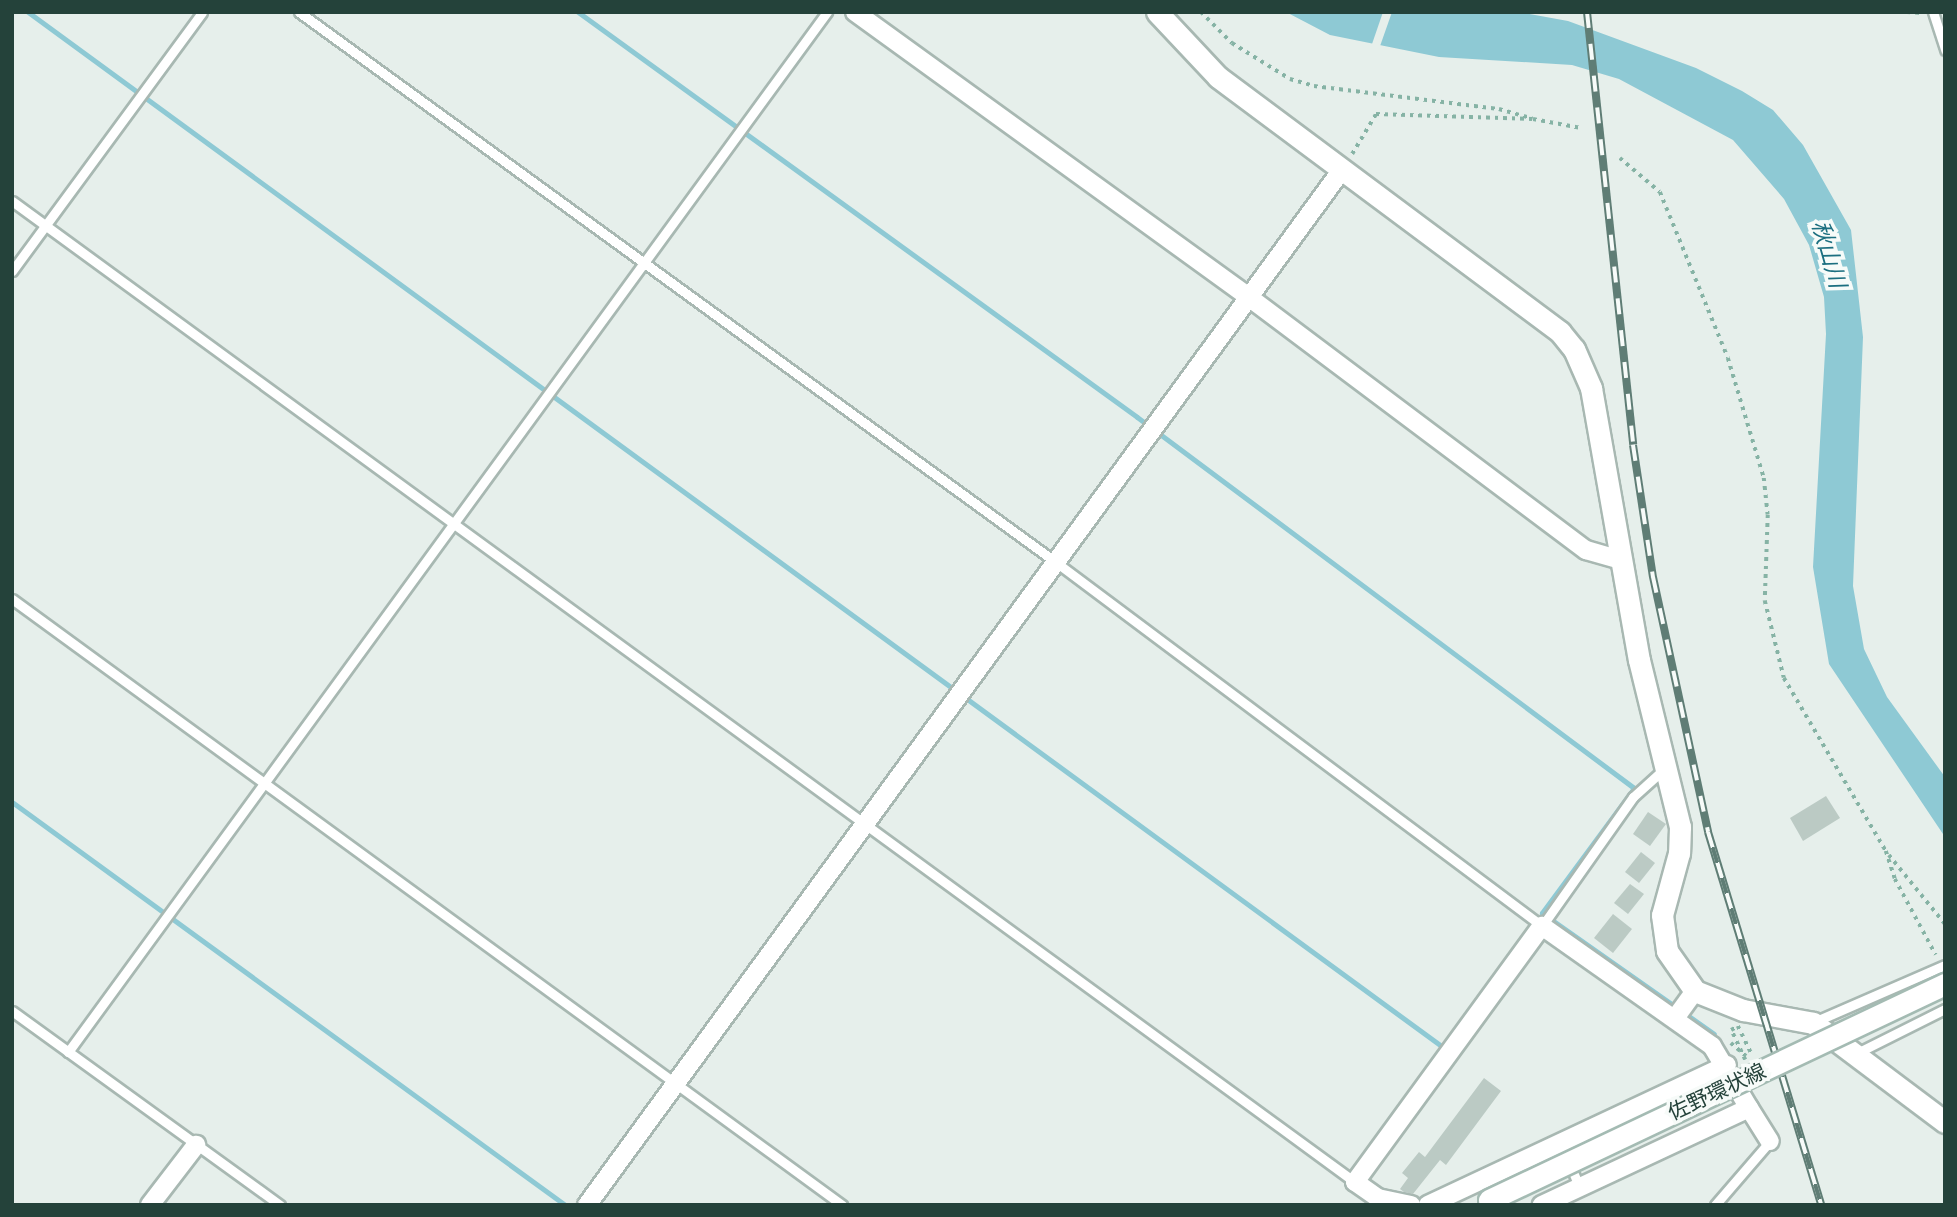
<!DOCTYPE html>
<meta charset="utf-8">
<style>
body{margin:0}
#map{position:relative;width:1957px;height:1217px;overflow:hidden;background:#e6efeb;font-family:"DM Sans","Noto Sans JP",sans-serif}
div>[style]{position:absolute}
.water>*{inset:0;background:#8ec9d4}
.pier>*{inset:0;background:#e6efeb}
.stream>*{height:5px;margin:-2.5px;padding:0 2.5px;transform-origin:2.5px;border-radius:2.5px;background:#8ec9d4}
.building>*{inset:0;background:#bbcac4}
.path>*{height:3.5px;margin-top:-1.75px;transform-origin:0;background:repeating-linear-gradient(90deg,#86b3a5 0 3.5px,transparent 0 8.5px)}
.roads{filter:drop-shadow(2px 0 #a8b8b2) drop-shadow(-2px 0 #a8b8b2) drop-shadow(0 2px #a8b8b2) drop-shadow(0 -2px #a8b8b2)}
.service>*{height:9px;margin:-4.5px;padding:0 4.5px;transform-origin:4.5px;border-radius:4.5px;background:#fff}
.minor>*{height:18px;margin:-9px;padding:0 9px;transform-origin:9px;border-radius:9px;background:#fff}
.tertiary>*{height:21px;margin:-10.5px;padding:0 10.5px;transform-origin:10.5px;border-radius:10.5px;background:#fff}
.rail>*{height:8px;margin-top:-4px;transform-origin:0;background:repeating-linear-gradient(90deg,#f7fbf9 0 16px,#5f7d75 0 32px);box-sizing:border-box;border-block:2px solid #5f7d75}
.path-bridge>*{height:3.5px;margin-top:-1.75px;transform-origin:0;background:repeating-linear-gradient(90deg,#86b3a5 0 3.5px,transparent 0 8.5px)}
.bridges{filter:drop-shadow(2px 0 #a4bbb3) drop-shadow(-2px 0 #a4bbb3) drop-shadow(0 2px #a4bbb3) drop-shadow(0 -2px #a4bbb3)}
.secondary-bridge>*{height:21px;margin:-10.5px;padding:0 10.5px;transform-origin:10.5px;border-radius:10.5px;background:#fff}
span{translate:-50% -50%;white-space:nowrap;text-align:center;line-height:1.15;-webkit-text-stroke:7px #f7fbf9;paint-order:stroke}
.street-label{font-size:21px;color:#24423a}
.water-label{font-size:23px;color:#1c6f80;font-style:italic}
.frame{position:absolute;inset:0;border:14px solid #24423a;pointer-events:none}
</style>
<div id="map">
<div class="water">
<div style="clip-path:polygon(1286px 12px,1518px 12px,1568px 21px,1696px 68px,1742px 91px,1773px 110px,1803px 145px,1851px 230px,1863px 337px,1853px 586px,1864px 649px,1887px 697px,1945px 777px,1945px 837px,1829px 664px,1813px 567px,1826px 334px,1824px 297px,1809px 245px,1784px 199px,1733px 140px,1619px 79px,1572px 65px,1439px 57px,1330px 35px)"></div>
</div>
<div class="pier">
<div style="clip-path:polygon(1383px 12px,1392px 12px,1379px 49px,1371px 47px)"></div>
</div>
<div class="stream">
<div style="left:28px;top:12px;width:1750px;rotate:36.19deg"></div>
<div style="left:578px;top:12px;width:690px;rotate:35.92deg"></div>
<div style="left:1137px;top:417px;width:620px;rotate:36.74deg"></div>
<div style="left:1634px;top:788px;width:155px;rotate:126.4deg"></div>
<div style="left:1542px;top:913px;width:210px;rotate:35.1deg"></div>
<div style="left:12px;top:802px;width:684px;rotate:36.08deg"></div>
</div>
<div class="building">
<div style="clip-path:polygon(1826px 796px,1840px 818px,1803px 841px,1790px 818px)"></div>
<div style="clip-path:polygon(1648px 812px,1666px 824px,1650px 846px,1633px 834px)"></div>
<div style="clip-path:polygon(1641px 852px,1655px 863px,1639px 883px,1625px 872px)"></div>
<div style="clip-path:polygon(1630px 884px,1644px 894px,1628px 914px,1614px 903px)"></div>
<div style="clip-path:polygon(1613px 914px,1632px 929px,1613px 953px,1594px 938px)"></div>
<div style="clip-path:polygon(1484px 1078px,1501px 1091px,1446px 1165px,1440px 1160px,1413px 1194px,1404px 1192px,1400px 1189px,1408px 1178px,1402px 1173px,1419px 1152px,1425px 1157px)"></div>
</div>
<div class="path">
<div style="left:1201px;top:12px;width:44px;rotate:45deg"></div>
<div style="left:1232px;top:43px;width:68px;rotate:31.8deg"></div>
<div style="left:1290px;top:79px;width:25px;rotate:16deg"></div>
<div style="left:1314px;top:86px;width:186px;rotate:7.1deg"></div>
<div style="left:1499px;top:109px;width:35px;rotate:16deg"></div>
<div style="left:1907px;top:12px;width:15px;rotate:4deg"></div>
<div style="left:1352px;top:154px;width:47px;rotate:-59deg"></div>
<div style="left:1376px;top:114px;width:157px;rotate:1.8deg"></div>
<div style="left:1533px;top:119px;width:49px;rotate:10.6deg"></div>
<div style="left:1620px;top:158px;width:52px;rotate:40.4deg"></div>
<div style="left:1660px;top:192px;width:179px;rotate:67.7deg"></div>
<div style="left:1728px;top:358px;width:125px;rotate:73.3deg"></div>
<div style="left:1764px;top:478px;width:37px;rotate:84deg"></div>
<div style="left:1768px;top:515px;width:86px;rotate:92deg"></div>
<div style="left:1765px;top:601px;width:79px;rotate:76.1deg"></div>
<div style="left:1784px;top:678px;width:201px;rotate:59.5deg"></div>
<div style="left:1886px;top:851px;width:29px;rotate:72deg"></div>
<div style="left:1895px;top:879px;width:86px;rotate:61.7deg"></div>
<div style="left:1889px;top:855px;width:89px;rotate:50.9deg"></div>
<div style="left:1731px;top:1043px;width:20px;rotate:41deg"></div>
</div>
<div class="roads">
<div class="service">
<div style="left:299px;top:12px;width:937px;rotate:36.01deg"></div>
<div style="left:1057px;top:563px;width:606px;rotate:36.81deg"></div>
<div style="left:1542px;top:926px;width:158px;rotate:-54.8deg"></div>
<div style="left:1633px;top:797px;width:42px;rotate:-42.1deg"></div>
<div style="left:1933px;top:12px;width:40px;rotate:72deg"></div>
<div style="left:12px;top:201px;width:1663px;rotate:36.15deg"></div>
<div style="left:12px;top:271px;width:321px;rotate:-53.7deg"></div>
<div style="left:12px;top:599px;width:1028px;rotate:36.13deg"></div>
<div style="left:12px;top:1011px;width:331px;rotate:35.9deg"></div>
<div style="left:1814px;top:1022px;width:143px;rotate:-23.5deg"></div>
<div style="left:68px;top:1052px;width:1288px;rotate:-53.88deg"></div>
<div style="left:1855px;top:1054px;width:101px;rotate:-26.6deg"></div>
<div style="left:1561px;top:1144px;width:46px;rotate:66.8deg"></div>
<div style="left:1715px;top:1205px;width:84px;rotate:-49.3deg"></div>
</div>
<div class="minor">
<div style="left:855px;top:12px;width:488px;rotate:35.9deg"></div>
<div style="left:1250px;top:298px;width:420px;rotate:36.9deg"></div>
<div style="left:1586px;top:550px;width:33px;rotate:16deg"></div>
<div style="left:1676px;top:1017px;width:32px;rotate:-54deg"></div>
<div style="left:1749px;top:1108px;width:39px;rotate:58deg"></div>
<div style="left:150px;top:1205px;width:76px;rotate:-52.5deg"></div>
<div style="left:587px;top:1205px;width:1280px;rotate:-53.9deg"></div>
<div style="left:1411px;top:1205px;width:34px;rotate:-168deg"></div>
<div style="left:1378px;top:1198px;width:28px;rotate:-145deg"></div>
<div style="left:1355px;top:1182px;width:317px;rotate:-53.9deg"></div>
<div style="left:1542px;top:926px;width:208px;rotate:35.2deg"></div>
<div style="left:1712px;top:1046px;width:72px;rotate:59.2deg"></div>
<div style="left:1749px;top:1108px;width:229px;rotate:154.9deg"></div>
<div style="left:1428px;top:1205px;width:330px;rotate:-25.1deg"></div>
</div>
<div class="tertiary">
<div style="left:1157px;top:12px;width:89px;rotate:46.8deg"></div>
<div style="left:1218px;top:77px;width:427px;rotate:36.7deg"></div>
<div style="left:1560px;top:332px;width:22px;rotate:51deg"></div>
<div style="left:1574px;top:349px;width:43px;rotate:66.4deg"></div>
<div style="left:1591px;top:388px;width:276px;rotate:80deg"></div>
<div style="left:1639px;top:660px;width:172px;rotate:76.2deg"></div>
<div style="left:1680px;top:827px;width:26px;rotate:92deg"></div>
<div style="left:1679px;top:853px;width:64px;rotate:105.3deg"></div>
<div style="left:1662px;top:915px;width:36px;rotate:82deg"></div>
<div style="left:1667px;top:951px;width:49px;rotate:55deg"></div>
<div style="left:1695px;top:991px;width:52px;rotate:21.6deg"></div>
<div style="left:1743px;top:1010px;width:71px;rotate:10.5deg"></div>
<div style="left:1813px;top:1023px;width:165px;rotate:36.9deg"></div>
</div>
</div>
<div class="rail">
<div style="left:1587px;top:12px;width:435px;rotate:83.9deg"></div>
<div style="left:1633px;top:445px;width:134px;rotate:81.4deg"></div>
<div style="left:1653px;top:577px;width:261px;rotate:77.8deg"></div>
<div style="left:1708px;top:832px;width:390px;rotate:73.1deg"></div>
</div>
<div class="path-bridge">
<div style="left:1745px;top:1060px;width:33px;rotate:-115deg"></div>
<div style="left:1731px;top:1030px;width:8px;rotate:-30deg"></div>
<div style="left:1738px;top:1026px;width:30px;rotate:64deg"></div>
</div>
<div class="bridges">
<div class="secondary-bridge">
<div style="left:1489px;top:1200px;width:505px;rotate:-25.35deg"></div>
</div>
</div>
<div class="street-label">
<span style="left:1717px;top:1092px;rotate:-25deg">佐野環状線</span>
</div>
<div class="water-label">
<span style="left:1829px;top:254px;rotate:74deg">秋山川</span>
</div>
<div class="frame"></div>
</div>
